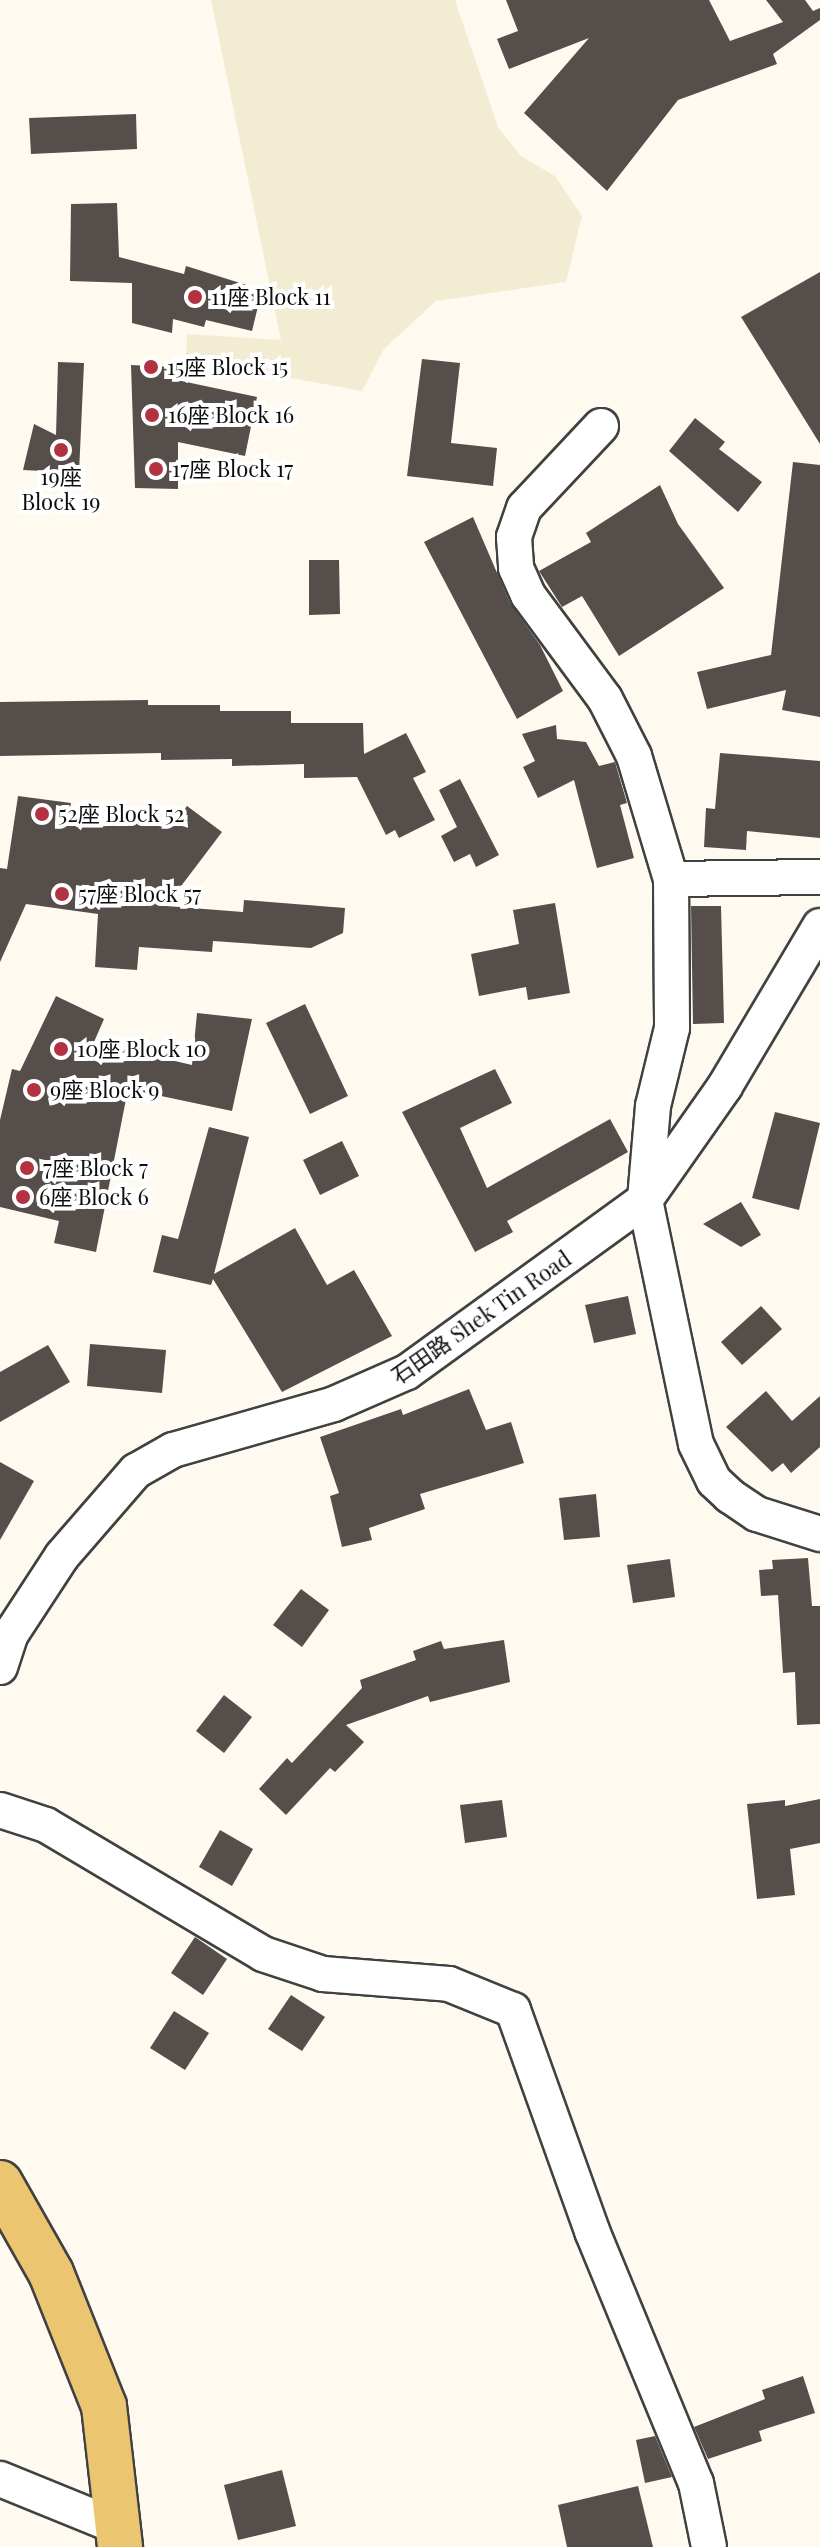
<!DOCTYPE html>
<meta charset="utf-8">
<style>
body{margin:0}
#map{position:relative;width:820px;height:2547px;overflow:hidden;background:#fefaf0;font-family:"Playfair Display","Noto Sans TC",serif}
div>[style]{position:absolute}
.farmland>*{inset:0;background:#f2edd2}
.building>*{inset:0;background:#554e4b}
.roads{filter:drop-shadow(2px 0 #414141) drop-shadow(-2px 0 #414141) drop-shadow(0 2px #414141) drop-shadow(0 -2px #414141)}
.minor>*{height:34px;margin:-17px;padding:0 17px;transform-origin:17px;border-radius:17px;background:#fff}
.major>*{height:44px;margin:-22px;padding:0 22px;transform-origin:22px;border-radius:22px;background:#ecc571}
.dots>*{width:22px;height:22px;translate:-50% -50%;box-sizing:border-box;border:4px solid #fff;border-radius:50%}
span{translate:-50% -50%;white-space:nowrap;text-align:center;line-height:1.15;-webkit-text-stroke:8px #fff;paint-order:stroke}
.poi-label{font-size:22px;color:#0e0e0e}
.left{translate:0 -50%;text-align:left}
.street-label{font-size:22px;color:#0e0e0e}
</style>
<div id="map">
<div class="farmland">
<div style="clip-path:polygon(211px 0,455px 0,498px 127px,521px 156px,555px 176px,582px 216px,566px 282px,436px 301px,384px 349px,362px 391px,186px 359px,187px 334px,281px 340px)"></div>
</div>
<div class="building">
<div style="clip-path:polygon(506px 0,709px 0,730px 41px,783px 22px,766px 0,805px 0,813px 11px,820px 8px,820px 20px,773px 54px,777px 64px,678px 100px,607px 191px,524px 113px,589px 38px,509px 69px,497px 39px,518px 31px)"></div>
<div style="clip-path:polygon(136px 114px,137px 149px,31px 154px,29px 118px)"></div>
<div style="clip-path:polygon(117px 203px,119px 257px,184px 274px,186px 266px,262px 290px,252px 331px,206px 320px,204px 327px,173px 319px,172px 333px,132px 323px,132px 283px,70px 281px,71px 204px)"></div>
<div style="clip-path:polygon(820px 272px,820px 444px,741px 317px)"></div>
<div style="clip-path:polygon(422px 359px,460px 363px,451px 443px,497px 448px,493px 486px,407px 476px)"></div>
<div style="clip-path:polygon(58px 362px,84px 363px,79px 473px,23px 470px,34px 424px,56px 435px)"></div>
<div style="clip-path:polygon(131px 365px,172px 367px,172px 379px,257px 397px,245px 456px,178px 442px,178px 489px,135px 488px)"></div>
<div style="clip-path:polygon(695px 418px,725px 442px,719px 449px,762px 482px,738px 512px,669px 451px)"></div>
<div style="clip-path:polygon(793px 462px,820px 465px,820px 717px,782px 710px,786px 690px,707px 709px,697px 672px,771px 655px)"></div>
<div style="clip-path:polygon(660px 485px,678px 524px,724px 588px,619px 656px,582px 596px,562px 607px,539px 571px,591px 542px,586px 533px)"></div>
<div style="clip-path:polygon(473px 517px,510px 603px,540px 645px,563px 691px,517px 719px,424px 542px)"></div>
<div style="clip-path:polygon(309px 560px,339px 560px,340px 614px,309px 615px)"></div>
<div style="clip-path:polygon(148px 700px,148px 705px,220px 705px,220px 711px,291px 711px,291px 723px,363px 723px,364px 754px,406px 733px,426px 772px,413px 778px,435px 820px,399px 838px,395px 830px,386px 835px,357px 777px,304px 778px,304px 764px,232px 766px,232px 759px,161px 760px,161px 753px,0 756px,0 702px)"></div>
<div style="clip-path:polygon(556px 725px,557px 739px,586px 742px,599px 766px,615px 762px,627px 803px,620px 805px,634px 858px,597px 868px,574px 780px,538px 798px,523px 767px,535px 761px,522px 734px)"></div>
<div style="clip-path:polygon(720px 753px,820px 761px,820px 838px,747px 831px,746px 850px,704px 847px,706px 808px,715px 809px)"></div>
<div style="clip-path:polygon(460px 779px,499px 855px,476px 867px,470px 854px,454px 862px,441px 836px,457px 827px,439px 790px)"></div>
<div style="clip-path:polygon(18px 796px,71px 803px,69px 815px,174px 823px,187px 806px,222px 832px,166px 906px,243px 912px,244px 900px,345px 908px,343px 933px,311px 948px,213px 941px,212px 952px,139px 947px,137px 970px,95px 967px,98px 914px,26px 904px,0 962px,0 868px,7px 869px)"></div>
<div style="clip-path:polygon(555px 903px,570px 993px,528px 1000px,526px 987px,479px 996px,471px 954px,519px 944px,513px 910px)"></div>
<div style="clip-path:polygon(691px 906px,721px 906px,724px 1023px,693px 1024px)"></div>
<div style="clip-path:polygon(56px 996px,104px 1019px,94px 1042px,192px 1065px,197px 1013px,252px 1019px,232px 1111px,128px 1089px,96px 1252px,54px 1243px,59px 1221px,0 1207px,0 1120px,12px 1069px,20px 1071px)"></div>
<div style="clip-path:polygon(305px 1004px,348px 1096px,310px 1114px,266px 1023px)"></div>
<div style="clip-path:polygon(495px 1069px,512px 1103px,460px 1128px,487px 1188px,610px 1119px,628px 1152px,507px 1221px,513px 1232px,475px 1252px,402px 1112px)"></div>
<div style="clip-path:polygon(775px 1112px,820px 1123px,799px 1210px,752px 1198px)"></div>
<div style="clip-path:polygon(209px 1127px,249px 1137px,214px 1274px,295px 1228px,327px 1285px,354px 1270px,392px 1336px,282px 1392px,213px 1279px,211px 1285px,153px 1272px,162px 1235px,178px 1239px)"></div>
<div style="clip-path:polygon(342px 1141px,359px 1176px,320px 1195px,303px 1160px)"></div>
<div style="clip-path:polygon(741px 1202px,761px 1235px,741px 1247px,703px 1224px)"></div>
<div style="clip-path:polygon(628px 1296px,636px 1334px,594px 1343px,585px 1305px)"></div>
<div style="clip-path:polygon(761px 1306px,782px 1329px,742px 1365px,721px 1342px)"></div>
<div style="clip-path:polygon(90px 1344px,166px 1350px,162px 1393px,87px 1386px)"></div>
<div style="clip-path:polygon(48px 1345px,70px 1382px,0 1422px,0 1372px)"></div>
<div style="clip-path:polygon(469px 1389px,486px 1430px,511px 1422px,524px 1463px,420px 1494px,425px 1509px,369px 1528px,372px 1540px,342px 1547px,330px 1496px,339px 1493px,320px 1437px,401px 1409px,403px 1415px)"></div>
<div style="clip-path:polygon(766px 1391px,792px 1421px,820px 1396px,820px 1447px,791px 1473px,783px 1463px,772px 1472px,726px 1427px)"></div>
<div style="clip-path:polygon(0 1462px,34px 1481px,0 1540px)"></div>
<div style="clip-path:polygon(596px 1494px,600px 1537px,564px 1540px,559px 1498px)"></div>
<div style="clip-path:polygon(808px 1558px,812px 1606px,820px 1606px,820px 1724px,797px 1725px,795px 1672px,783px 1673px,778px 1595px,761px 1596px,759px 1570px,773px 1569px,772px 1560px)"></div>
<div style="clip-path:polygon(670px 1559px,675px 1597px,633px 1603px,627px 1565px)"></div>
<div style="clip-path:polygon(301px 1589px,329px 1610px,302px 1647px,273px 1625px)"></div>
<div style="clip-path:polygon(504px 1640px,510px 1682px,430px 1702px,428px 1696px,346px 1725px,364px 1742px,335px 1772px,330px 1768px,286px 1815px,259px 1789px,287px 1758px,292px 1763px,362px 1688px,360px 1680px,416px 1660px,413px 1651px,441px 1641px,444px 1649px)"></div>
<div style="clip-path:polygon(224px 1695px,252px 1717px,224px 1753px,196px 1731px)"></div>
<div style="clip-path:polygon(820px 1799px,820px 1843px,790px 1849px,795px 1895px,757px 1899px,747px 1804px,785px 1800px,785px 1806px)"></div>
<div style="clip-path:polygon(502px 1800px,507px 1837px,465px 1843px,460px 1805px)"></div>
<div style="clip-path:polygon(220px 1830px,253px 1849px,232px 1886px,199px 1867px)"></div>
<div style="clip-path:polygon(195px 1937px,227px 1959px,203px 1995px,171px 1973px)"></div>
<div style="clip-path:polygon(291px 1995px,325px 2017px,302px 2051px,268px 2029px)"></div>
<div style="clip-path:polygon(174px 2011px,209px 2033px,185px 2070px,150px 2048px)"></div>
<div style="clip-path:polygon(803px 2376px,815px 2413px,759px 2431px,762px 2441px,708px 2459px,694px 2427px,765px 2399px,762px 2390px)"></div>
<div style="clip-path:polygon(655px 2436px,672px 2477px,645px 2483px,636px 2440px)"></div>
<div style="clip-path:polygon(282px 2470px,296px 2526px,238px 2540px,224px 2485px)"></div>
<div style="clip-path:polygon(638px 2486px,653px 2547px,567px 2547px,558px 2505px)"></div>
</div>
<div class="roads">
<div class="minor">
<div style="left:601px;top:426px;width:112px;rotate:133.2deg"></div>
<div style="left:524px;top:508px;width:31px;rotate:109deg"></div>
<div style="left:514px;top:537px;width:31px;rotate:86deg"></div>
<div style="left:516px;top:568px;width:30px;rotate:66deg"></div>
<div style="left:528px;top:595px;width:129px;rotate:53.5deg"></div>
<div style="left:605px;top:699px;width:64px;rotate:63deg"></div>
<div style="left:634px;top:756px;width:128px;rotate:73.3deg"></div>
<div style="left:671px;top:879px;width:149px;rotate:89.6deg"></div>
<div style="left:672px;top:1028px;width:80px;rotate:103.7deg"></div>
<div style="left:653px;top:1106px;width:94px;rotate:94.9deg"></div>
<div style="left:645px;top:1200px;width:249px;rotate:78.2deg"></div>
<div style="left:696px;top:1444px;width:41px;rotate:64.1deg"></div>
<div style="left:714px;top:1481px;width:22px;rotate:43deg"></div>
<div style="left:730px;top:1496px;width:32px;rotate:34deg"></div>
<div style="left:757px;top:1514px;width:66px;rotate:17.6deg"></div>
<div style="left:671px;top:879px;width:149px;rotate:-0.8deg"></div>
<div style="left:0;top:1667px;width:35px;rotate:-72deg"></div>
<div style="left:11px;top:1634px;width:93px;rotate:-56.8deg"></div>
<div style="left:62px;top:1556px;width:113px;rotate:-49deg"></div>
<div style="left:136px;top:1471px;width:43px;rotate:-29.6deg"></div>
<div style="left:173px;top:1450px;width:167px;rotate:-15.9deg"></div>
<div style="left:334px;top:1404px;width:80px;rotate:-23.7deg"></div>
<div style="left:407px;top:1372px;width:294px;rotate:-35.9deg"></div>
<div style="left:645px;top:1200px;width:139px;rotate:-54.9deg"></div>
<div style="left:725px;top:1086px;width:186px;rotate:-59.3deg"></div>
<div style="left:0;top:1810px;width:48px;rotate:18.1deg"></div>
<div style="left:46px;top:1825px;width:252px;rotate:30.7deg"></div>
<div style="left:263px;top:1954px;width:63px;rotate:18.4deg"></div>
<div style="left:323px;top:1974px;width:126px;rotate:4.5deg"></div>
<div style="left:449px;top:1984px;width:69px;rotate:22.1deg"></div>
<div style="left:513px;top:2010px;width:235px;rotate:70.3deg"></div>
<div style="left:592px;top:2231px;width:273px;rotate:67.6deg"></div>
<div style="left:696px;top:2483px;width:65px;rotate:78.5deg"></div>
<div style="left:0;top:2479px;width:127px;rotate:22.1deg"></div>
</div>
<div class="major">
<div style="left:0;top:2183px;width:103px;rotate:60.5deg"></div>
<div style="left:51px;top:2273px;width:143px;rotate:68.3deg"></div>
<div style="left:104px;top:2406px;width:142px;rotate:83.5deg"></div>
</div>
</div>
<div class="dots">
<div style="left:195px;top:297px;background:#b23241"></div>
<div style="left:151px;top:367px;background:#b23241"></div>
<div style="left:152px;top:415px;background:#b23241"></div>
<div style="left:61px;top:450px;background:#b23241"></div>
<div style="left:156px;top:469px;background:#b23241"></div>
<div style="left:42px;top:814px;background:#b23241"></div>
<div style="left:62px;top:894px;background:#b23241"></div>
<div style="left:61px;top:1049px;background:#b23241"></div>
<div style="left:34px;top:1090px;background:#b23241"></div>
<div style="left:27px;top:1168px;background:#b23241"></div>
<div style="left:23px;top:1197px;background:#b23241"></div>
</div>
<div class="poi-label">
<span class="left" style="left:211px;top:297px">11座 Block 11</span>
<span class="left" style="left:167px;top:367px">15座 Block 15</span>
<span class="left" style="left:168px;top:415px">16座 Block 16</span>
<span class="left" style="left:172px;top:469px">17座 Block 17</span>
<span style="left:61px;top:489px">19座<br>Block 19</span>
<span class="left" style="left:58px;top:814px">52座 Block 52</span>
<span class="left" style="left:78px;top:894px">57座 Block 57</span>
<span class="left" style="left:77px;top:1049px">10座 Block 10</span>
<span class="left" style="left:50px;top:1090px">9座 Block 9</span>
<span class="left" style="left:43px;top:1168px">7座 Block 7</span>
<span class="left" style="left:39px;top:1197px">6座 Block 6</span>
</div>
<div class="street-label">
<span style="left:481px;top:1317px;rotate:-35deg">石田路 Shek Tin Road</span>
</div>
</div>
